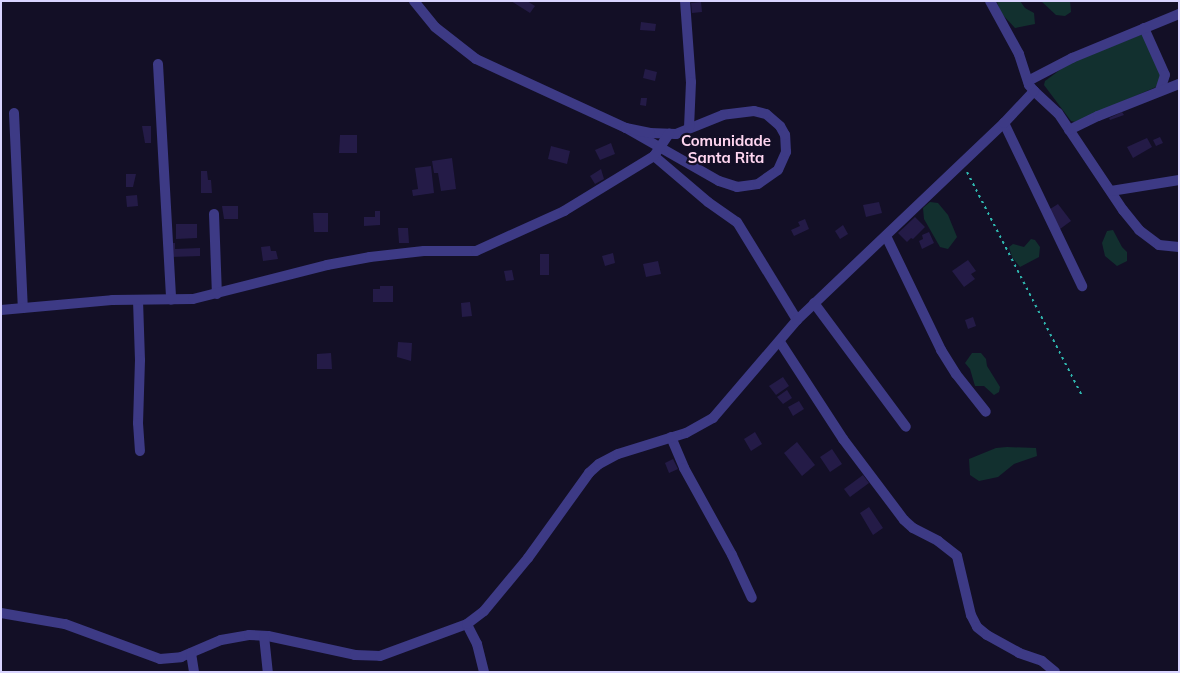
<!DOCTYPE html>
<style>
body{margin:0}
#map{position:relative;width:1180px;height:673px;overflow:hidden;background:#130f26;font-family:Mulish,sans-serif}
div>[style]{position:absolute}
.green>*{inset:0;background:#12302f}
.building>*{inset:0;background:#241b47}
.path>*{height:2px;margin-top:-1px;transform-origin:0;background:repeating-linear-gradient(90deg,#2fb8b0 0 2.5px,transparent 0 6.5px)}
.street>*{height:10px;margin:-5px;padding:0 5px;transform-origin:5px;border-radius:5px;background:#3d3a85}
span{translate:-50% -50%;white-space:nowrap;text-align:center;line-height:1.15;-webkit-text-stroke:4.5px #130f26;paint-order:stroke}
.quarter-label{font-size:15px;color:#ffd6f0;font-weight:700}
.frame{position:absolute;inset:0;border:2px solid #d9d4ff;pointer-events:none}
</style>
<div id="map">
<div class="green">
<div style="clip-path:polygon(1020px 1px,1025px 8px,1034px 13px,1035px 24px,1015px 28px,1001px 13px,997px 2px)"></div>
<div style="clip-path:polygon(1041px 1px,1070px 1px,1071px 12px,1065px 16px,1056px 15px)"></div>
<div style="clip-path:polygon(1143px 34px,1162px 74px,1156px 87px,1075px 122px,1071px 121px,1044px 85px,1045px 81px,1069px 63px)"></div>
<div style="clip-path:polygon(930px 202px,938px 203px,948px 215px,957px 237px,948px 249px,940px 247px,924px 219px,923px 208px)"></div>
<div style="clip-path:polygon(1113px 230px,1122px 247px,1127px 252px,1127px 261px,1117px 266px,1105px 256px,1102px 243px,1107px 231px)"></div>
<div style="clip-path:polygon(1031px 239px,1035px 240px,1040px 247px,1039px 257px,1020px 267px,1012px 257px,1009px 247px,1013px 244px,1024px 247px)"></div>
<div style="clip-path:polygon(972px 353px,981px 353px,986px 359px,987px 366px,1000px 387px,999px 392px,994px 395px,984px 386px,975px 386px,970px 369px,965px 363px)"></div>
<div style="clip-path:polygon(1007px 447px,1036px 448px,1037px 456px,1014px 464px,998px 477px,979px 481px,970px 475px,969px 459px,996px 448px)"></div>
</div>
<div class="building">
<div style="clip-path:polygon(511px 1px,527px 1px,535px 6px,530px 13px)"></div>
<div style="clip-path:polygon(701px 2px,702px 12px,692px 13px,691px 3px)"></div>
<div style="clip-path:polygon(641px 22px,656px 24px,655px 31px,640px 30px)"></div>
<div style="clip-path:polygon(645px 69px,657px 72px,655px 81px,643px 78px)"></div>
<div style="clip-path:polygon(641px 98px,647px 98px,646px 106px,640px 105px)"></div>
<div style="clip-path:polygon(1122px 112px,1124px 115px,1110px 120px,1109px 118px)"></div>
<div style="clip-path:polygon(142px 126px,151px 126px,151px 143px,145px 143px)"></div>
<div style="clip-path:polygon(340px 135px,357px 135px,357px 153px,339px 153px)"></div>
<div style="clip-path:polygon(1160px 137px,1163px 143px,1156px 146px,1153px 140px)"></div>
<div style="clip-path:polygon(1147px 138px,1152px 147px,1133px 158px,1127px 147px)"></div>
<div style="clip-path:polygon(611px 143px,615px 154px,600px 160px,595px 150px)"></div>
<div style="clip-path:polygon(551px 146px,570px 151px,567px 164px,548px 159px)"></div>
<div style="clip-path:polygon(452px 158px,456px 189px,441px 191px,438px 173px,434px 173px,432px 161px)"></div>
<div style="clip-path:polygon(431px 166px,434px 193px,413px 196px,412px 190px,418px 189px,415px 168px)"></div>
<div style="clip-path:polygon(601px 169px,604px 179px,595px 184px,590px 176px)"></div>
<div style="clip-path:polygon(201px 171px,207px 171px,208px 180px,211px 180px,212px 193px,201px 193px)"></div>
<div style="clip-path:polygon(126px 174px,136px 174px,133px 187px,126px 187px)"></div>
<div style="clip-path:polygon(137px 195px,138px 206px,127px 207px,126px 196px)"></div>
<div style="clip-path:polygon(879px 202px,882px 213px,866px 217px,863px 205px)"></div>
<div style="clip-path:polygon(1058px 204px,1071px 221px,1060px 229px,1047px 211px)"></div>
<div style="clip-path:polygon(222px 206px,238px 206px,238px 219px,224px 219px)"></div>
<div style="clip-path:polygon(375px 211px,380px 211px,380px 225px,364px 226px,364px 217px,375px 217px)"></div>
<div style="clip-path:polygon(313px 213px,328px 213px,328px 232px,314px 232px)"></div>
<div style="clip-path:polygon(915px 217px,925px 227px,913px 239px,911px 238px,907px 242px,898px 233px)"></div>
<div style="clip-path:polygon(805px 219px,809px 229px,794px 236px,791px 230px,800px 226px,798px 222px)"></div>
<div style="clip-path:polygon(176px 224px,197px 224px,197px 238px,176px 239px)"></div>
<div style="clip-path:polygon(843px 225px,848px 234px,840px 239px,835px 231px)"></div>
<div style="clip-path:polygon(398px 228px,408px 228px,409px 243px,399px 243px)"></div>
<div style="clip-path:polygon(929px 232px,934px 243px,922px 249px,919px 241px,923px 239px,922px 235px)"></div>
<div style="clip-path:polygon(170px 243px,175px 243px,175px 249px,200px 248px,200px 256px,171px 257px)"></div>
<div style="clip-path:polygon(270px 246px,271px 251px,276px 251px,278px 259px,263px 261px,261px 247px)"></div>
<div style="clip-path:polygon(613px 253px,615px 263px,605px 266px,602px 256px)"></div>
<div style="clip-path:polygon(540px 254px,549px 254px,549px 275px,540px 275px)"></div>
<div style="clip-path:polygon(968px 260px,976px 271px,971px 274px,975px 279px,964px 287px,952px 271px)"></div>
<div style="clip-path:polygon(658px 261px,661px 274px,646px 277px,643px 264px)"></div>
<div style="clip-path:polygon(512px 270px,514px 280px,506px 281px,504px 271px)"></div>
<div style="clip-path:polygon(380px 286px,393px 286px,393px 302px,373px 302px,373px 289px,380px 289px)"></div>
<div style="clip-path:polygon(470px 302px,472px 316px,462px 317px,461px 303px)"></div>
<div style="clip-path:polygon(973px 317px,976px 326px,968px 329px,965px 320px)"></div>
<div style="clip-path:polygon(398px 342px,412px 343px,411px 361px,397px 357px)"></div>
<div style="clip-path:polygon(331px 353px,332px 369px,317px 369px,317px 354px)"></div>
<div style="clip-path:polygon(783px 377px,789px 386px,776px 395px,769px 386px)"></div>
<div style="clip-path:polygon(787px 390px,792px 398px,783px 404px,777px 397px)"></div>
<div style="clip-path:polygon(799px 401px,804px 409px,793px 416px,788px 407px)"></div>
<div style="clip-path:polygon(755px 432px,762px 444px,751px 451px,744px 439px)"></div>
<div style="clip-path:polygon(797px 442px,815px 465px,802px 476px,784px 453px)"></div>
<div style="clip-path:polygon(832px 449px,842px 464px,830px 472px,820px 457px)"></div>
<div style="clip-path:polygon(673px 459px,678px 469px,669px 473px,665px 463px)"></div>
<div style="clip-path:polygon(863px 475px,869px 483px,850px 497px,844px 489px)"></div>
<div style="clip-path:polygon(869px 507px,883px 528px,873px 535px,860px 513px)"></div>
</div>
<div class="path">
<div style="left:967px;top:172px;width:252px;rotate:62.8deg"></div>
</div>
<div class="street">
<div style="left:414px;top:1px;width:33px;rotate:51deg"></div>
<div style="left:435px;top:27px;width:52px;rotate:38deg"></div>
<div style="left:476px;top:59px;width:165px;rotate:24.7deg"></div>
<div style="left:626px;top:128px;width:107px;rotate:29.7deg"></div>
<div style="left:719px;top:181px;width:19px;rotate:18deg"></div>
<div style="left:737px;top:187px;width:21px;rotate:-8deg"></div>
<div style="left:758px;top:184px;width:24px;rotate:-35deg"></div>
<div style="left:778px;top:170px;width:20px;rotate:-66deg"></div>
<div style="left:786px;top:152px;width:17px;rotate:-93deg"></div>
<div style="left:785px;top:135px;width:10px;rotate:-119deg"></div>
<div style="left:780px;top:126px;width:18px;rotate:-139deg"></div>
<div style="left:766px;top:114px;width:12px;rotate:-166deg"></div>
<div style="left:754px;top:111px;width:31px;rotate:173deg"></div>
<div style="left:723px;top:115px;width:51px;rotate:158deg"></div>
<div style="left:676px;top:134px;width:26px;rotate:-178deg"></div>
<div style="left:650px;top:133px;width:25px;rotate:-168deg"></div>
<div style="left:685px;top:1px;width:81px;rotate:85.8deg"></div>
<div style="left:691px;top:82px;width:46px;rotate:92.5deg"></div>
<div style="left:1144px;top:28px;width:51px;rotate:65.9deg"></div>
<div style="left:1165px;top:75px;width:16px;rotate:108deg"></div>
<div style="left:158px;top:64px;width:236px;rotate:86.8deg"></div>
<div style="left:1028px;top:81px;width:50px;rotate:-27.6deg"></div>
<div style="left:1072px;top:58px;width:116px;rotate:-22.4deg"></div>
<div style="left:1034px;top:91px;width:33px;rotate:43deg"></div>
<div style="left:1058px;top:113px;width:117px;rotate:56.2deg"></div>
<div style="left:1123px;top:210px;width:26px;rotate:51deg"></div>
<div style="left:1139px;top:230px;width:25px;rotate:37deg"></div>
<div style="left:1159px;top:245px;width:20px;rotate:6deg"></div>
<div style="left:14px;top:113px;width:195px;rotate:87.4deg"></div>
<div style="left:1004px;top:123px;width:181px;rotate:64.4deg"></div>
<div style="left:1069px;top:130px;width:32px;rotate:-26deg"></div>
<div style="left:1098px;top:116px;width:87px;rotate:-21.6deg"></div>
<div style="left:654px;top:156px;width:71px;rotate:40.4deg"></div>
<div style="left:708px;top:202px;width:35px;rotate:35deg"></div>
<div style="left:737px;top:222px;width:115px;rotate:58.5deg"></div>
<div style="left:1111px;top:191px;width:69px;rotate:-9.2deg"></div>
<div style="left:214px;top:214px;width:80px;rotate:87.9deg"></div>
<div style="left:886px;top:236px;width:127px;rotate:64.2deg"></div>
<div style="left:941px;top:350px;width:28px;rotate:58deg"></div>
<div style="left:956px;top:374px;width:48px;rotate:51.7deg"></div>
<div style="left:138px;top:300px;width:60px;rotate:88.1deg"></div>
<div style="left:140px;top:360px;width:63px;rotate:91.8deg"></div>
<div style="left:138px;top:423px;width:28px;rotate:86deg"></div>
<div style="left:814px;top:303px;width:154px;rotate:53.4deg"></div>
<div style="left:1px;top:310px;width:111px;rotate:-5.1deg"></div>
<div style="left:112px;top:300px;width:81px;rotate:-0.7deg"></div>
<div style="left:193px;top:299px;width:138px;rotate:-14.2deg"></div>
<div style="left:327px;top:265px;width:44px;rotate:-10.5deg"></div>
<div style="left:370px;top:257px;width:54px;rotate:-6.3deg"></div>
<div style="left:424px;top:251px;width:52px"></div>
<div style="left:476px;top:251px;width:97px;rotate:-24.4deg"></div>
<div style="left:564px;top:211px;width:105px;rotate:-31.4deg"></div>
<div style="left:654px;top:156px;width:27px;rotate:-56deg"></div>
<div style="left:780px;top:342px;width:116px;rotate:57deg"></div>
<div style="left:843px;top:439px;width:101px;rotate:53deg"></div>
<div style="left:904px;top:520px;width:12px;rotate:42deg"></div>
<div style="left:913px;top:528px;width:28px;rotate:27deg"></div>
<div style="left:938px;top:541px;width:24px;rotate:38deg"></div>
<div style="left:957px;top:556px;width:61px;rotate:76.7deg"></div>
<div style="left:971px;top:615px;width:13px;rotate:63deg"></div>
<div style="left:977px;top:627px;width:13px;rotate:39deg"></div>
<div style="left:987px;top:635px;width:37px;rotate:29deg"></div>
<div style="left:1019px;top:653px;width:24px;rotate:19deg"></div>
<div style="left:1042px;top:661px;width:17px;rotate:40deg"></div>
<div style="left:671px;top:437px;width:34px;rotate:67deg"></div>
<div style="left:684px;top:468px;width:99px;rotate:61.1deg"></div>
<div style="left:732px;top:555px;width:47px;rotate:65.1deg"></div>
<div style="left:1px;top:613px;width:65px;rotate:9.8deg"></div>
<div style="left:65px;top:624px;width:101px;rotate:20.2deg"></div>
<div style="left:160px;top:659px;width:21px;rotate:-5deg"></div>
<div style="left:181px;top:657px;width:43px;rotate:-23deg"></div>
<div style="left:221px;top:640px;width:28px;rotate:-10deg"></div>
<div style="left:249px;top:635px;width:19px;rotate:3deg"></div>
<div style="left:268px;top:636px;width:89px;rotate:12.3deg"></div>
<div style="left:355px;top:655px;width:25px;rotate:2deg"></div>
<div style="left:380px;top:656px;width:93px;rotate:-20.2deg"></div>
<div style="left:264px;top:636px;width:36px;rotate:84deg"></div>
<div style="left:191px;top:653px;width:19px;rotate:81deg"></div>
<div style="left:484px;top:672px;width:29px;rotate:-104deg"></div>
<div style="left:477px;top:644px;width:22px;rotate:-117deg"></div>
<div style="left:467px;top:624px;width:21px;rotate:-37deg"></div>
<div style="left:484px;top:611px;width:69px;rotate:-50.3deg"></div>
<div style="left:528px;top:558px;width:105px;rotate:-54.3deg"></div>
<div style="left:589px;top:473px;width:13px;rotate:-42deg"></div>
<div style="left:599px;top:464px;width:21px;rotate:-28deg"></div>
<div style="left:618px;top:454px;width:71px;rotate:-17.2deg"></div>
<div style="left:686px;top:433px;width:31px;rotate:-29deg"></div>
<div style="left:713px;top:418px;width:129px;rotate:-49.4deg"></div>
<div style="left:797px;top:320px;width:286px;rotate:-43.6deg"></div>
<div style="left:1004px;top:123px;width:44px;rotate:-46.8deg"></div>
<div style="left:1034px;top:91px;width:8px;rotate:-130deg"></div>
<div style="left:1029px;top:85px;width:33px;rotate:-108deg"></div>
<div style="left:1019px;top:54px;width:60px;rotate:-118.7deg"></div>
</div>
<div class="quarter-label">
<span style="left:726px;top:149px">Comunidade<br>Santa Rita</span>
</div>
<div class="frame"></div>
</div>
